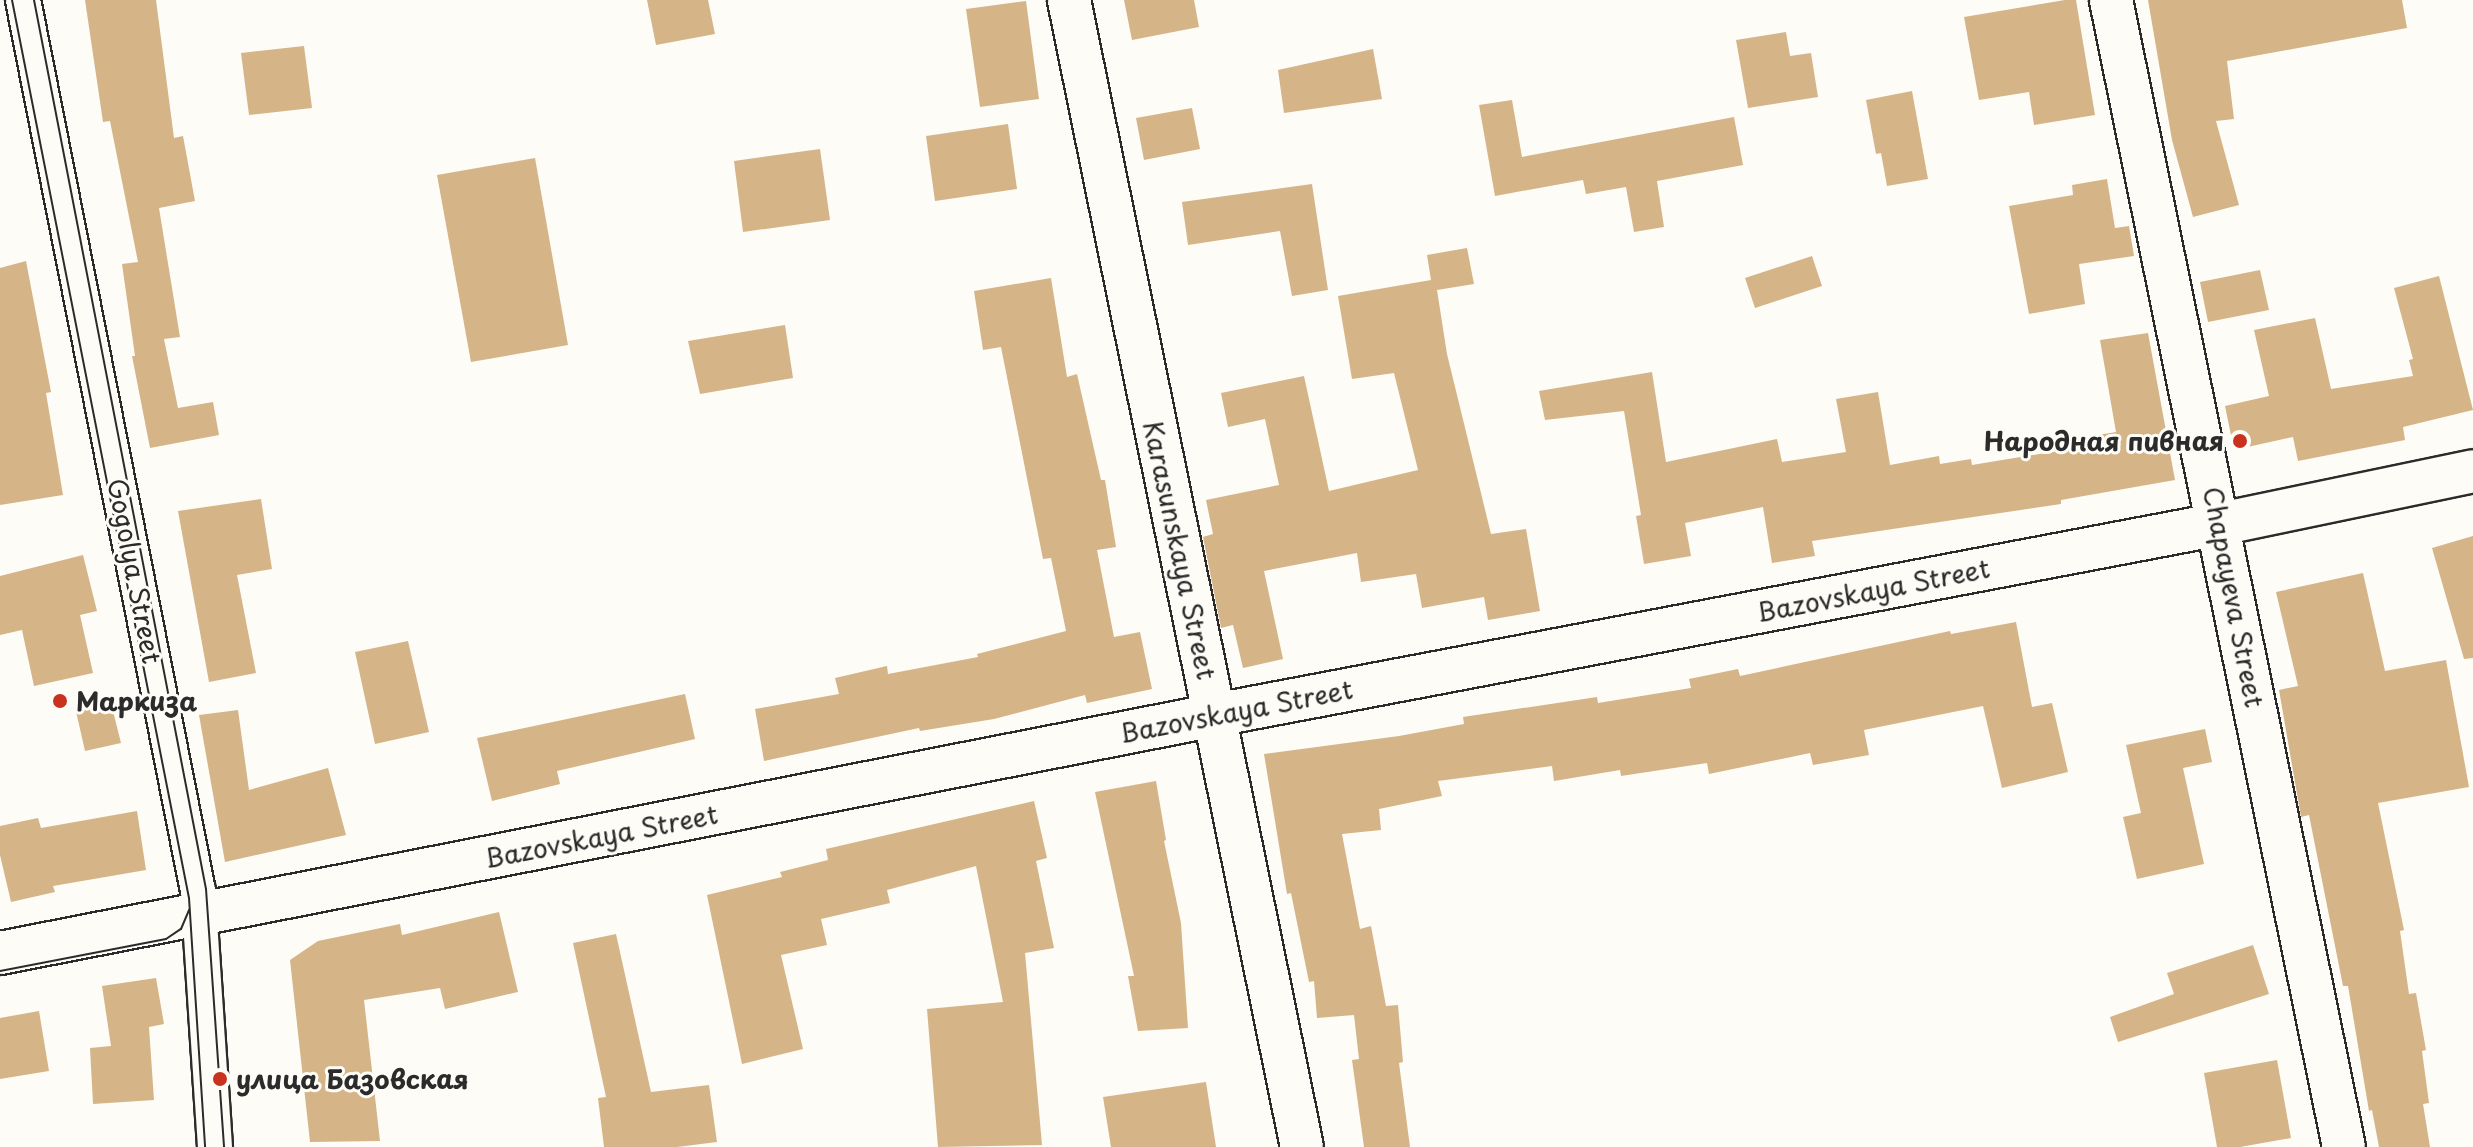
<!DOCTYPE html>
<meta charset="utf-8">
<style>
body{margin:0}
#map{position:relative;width:2473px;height:1147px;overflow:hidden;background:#fdfcf7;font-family:"Playpen Sans",sans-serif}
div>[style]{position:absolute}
.building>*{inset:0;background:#d5b488}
.roads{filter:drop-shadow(2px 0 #2b2b2b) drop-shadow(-2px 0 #2b2b2b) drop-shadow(0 2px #2b2b2b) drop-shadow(0 -2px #2b2b2b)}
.minor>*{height:34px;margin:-17px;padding:0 17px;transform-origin:17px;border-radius:17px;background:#fdfcf7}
.tertiary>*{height:42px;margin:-21px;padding:0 21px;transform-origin:21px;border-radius:21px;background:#fdfcf7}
.tram>*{height:2px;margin:-1px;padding:0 1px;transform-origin:1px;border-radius:1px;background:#2b2b2b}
.dots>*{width:22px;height:22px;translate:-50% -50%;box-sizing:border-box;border:4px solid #fdfcf7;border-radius:50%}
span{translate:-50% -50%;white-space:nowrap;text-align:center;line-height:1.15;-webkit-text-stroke:6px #fdfcf7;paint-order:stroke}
.poi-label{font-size:26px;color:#2b2b2b;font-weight:700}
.right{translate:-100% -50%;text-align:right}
.left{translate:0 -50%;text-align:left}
.street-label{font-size:26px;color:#2b2b2b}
</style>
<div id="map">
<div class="building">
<div style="clip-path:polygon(85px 0,156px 0,174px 138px,183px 136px,195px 201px,159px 208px,180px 337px,164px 339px,178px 408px,213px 402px,219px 435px,150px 448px,132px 356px,135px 356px,122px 264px,138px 262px,110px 121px,103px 122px)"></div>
<div style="clip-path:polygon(647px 0,708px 0,715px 34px,656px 45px)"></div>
<div style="clip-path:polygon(1124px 0,1194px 0,1199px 27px,1132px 40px)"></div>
<div style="clip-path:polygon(2065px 0,2076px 0,2095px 115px,2034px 125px,2029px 92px,1979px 100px,1964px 17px)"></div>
<div style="clip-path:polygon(2148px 0,2402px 0,2407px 28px,2227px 61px,2234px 119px,2216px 121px,2239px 205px,2193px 217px,2172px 140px)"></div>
<div style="clip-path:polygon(1026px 1px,1039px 99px,980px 107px,966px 9px)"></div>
<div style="clip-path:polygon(1786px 32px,1790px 56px,1811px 53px,1818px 97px,1748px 108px,1736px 40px)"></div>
<div style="clip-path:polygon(304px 46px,312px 108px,249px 115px,241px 53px)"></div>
<div style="clip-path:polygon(1373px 49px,1382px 99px,1284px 113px,1278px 70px)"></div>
<div style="clip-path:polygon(1912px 91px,1928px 179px,1887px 186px,1881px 153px,1876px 154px,1866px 100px)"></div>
<div style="clip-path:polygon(1512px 100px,1522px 157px,1734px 117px,1743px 165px,1657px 181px,1664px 227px,1634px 232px,1626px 187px,1586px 194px,1583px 180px,1495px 196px,1479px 105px)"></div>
<div style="clip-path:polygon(1192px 108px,1200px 149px,1144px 160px,1136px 118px)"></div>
<div style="clip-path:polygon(1008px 124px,1017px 189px,935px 201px,926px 136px)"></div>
<div style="clip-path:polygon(820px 149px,830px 220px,743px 232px,734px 161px)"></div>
<div style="clip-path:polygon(535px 158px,568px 345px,471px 362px,437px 175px)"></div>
<div style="clip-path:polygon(2107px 179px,2115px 228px,2129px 226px,2134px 256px,2079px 264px,2085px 304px,2029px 314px,2009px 206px,2073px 195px,2072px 185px)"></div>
<div style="clip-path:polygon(1312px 184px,1328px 290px,1292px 296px,1280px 231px,1188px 245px,1182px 202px)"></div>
<div style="clip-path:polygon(1467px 248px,1474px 284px,1437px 290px,1447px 354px,1491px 534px,1526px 529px,1540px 611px,1488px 620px,1484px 597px,1422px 608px,1416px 574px,1361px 582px,1357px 553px,1264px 571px,1283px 659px,1243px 668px,1233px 625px,1221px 628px,1203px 537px,1213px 534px,1206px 500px,1279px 485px,1265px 419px,1228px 427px,1221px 393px,1304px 376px,1329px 491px,1418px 470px,1394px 373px,1352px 379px,1338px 296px,1431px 280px,1427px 255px)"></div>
<div style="clip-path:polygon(1812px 256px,1822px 286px,1755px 308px,1745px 278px)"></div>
<div style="clip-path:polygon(26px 261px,51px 392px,46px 393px,63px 495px,0 505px,0 268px)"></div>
<div style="clip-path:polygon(2260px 270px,2269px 310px,2208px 322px,2200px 282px)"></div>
<div style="clip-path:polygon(2439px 276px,2473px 410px,2403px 427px,2405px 440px,2298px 461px,2293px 437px,2234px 450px,2225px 406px,2269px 396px,2254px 330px,2315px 318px,2331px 389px,2413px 376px,2409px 360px,2413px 359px,2394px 288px)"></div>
<div style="clip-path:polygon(1051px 278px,1067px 377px,1077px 374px,1101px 480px,1105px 480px,1116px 547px,1097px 550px,1114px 637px,1140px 632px,1152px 689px,1087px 703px,1085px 695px,994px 719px,920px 731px,919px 728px,764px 761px,755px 709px,839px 694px,835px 678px,887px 666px,888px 674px,978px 657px,977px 654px,1066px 631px,1051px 558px,1043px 559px,1001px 347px,983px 350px,974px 291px)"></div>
<div style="clip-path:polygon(785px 325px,793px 378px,700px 394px,688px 341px)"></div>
<div style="clip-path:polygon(2148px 333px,2175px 480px,2061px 500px,2061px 504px,1812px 541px,1815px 556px,1772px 563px,1763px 507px,1685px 523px,1691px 556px,1644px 564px,1636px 516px,1641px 515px,1624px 411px,1545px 420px,1539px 391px,1652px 372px,1666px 462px,1777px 439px,1782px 462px,1846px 452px,1836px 399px,1878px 392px,1890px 465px,1939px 456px,1940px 464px,1971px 459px,1972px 465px,2076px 448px,2074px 439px,2116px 432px,2100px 340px)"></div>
<div style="clip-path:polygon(261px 499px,272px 569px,237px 575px,256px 673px,209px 682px,178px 511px)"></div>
<div style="clip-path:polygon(2473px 536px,2473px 658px,2464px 659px,2432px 548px)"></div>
<div style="clip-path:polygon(83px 555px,97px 611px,80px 615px,93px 673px,34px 686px,22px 630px,0 635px,0 576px)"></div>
<div style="clip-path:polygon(2363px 573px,2385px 671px,2446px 660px,2469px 787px,2378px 803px,2404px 930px,2400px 931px,2409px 994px,2416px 993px,2426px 1050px,2422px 1051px,2429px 1103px,2423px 1104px,2430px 1147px,2379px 1147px,2372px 1110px,2369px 1111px,2348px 986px,2343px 986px,2309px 815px,2301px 817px,2279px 690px,2298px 686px,2276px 592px)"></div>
<div style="clip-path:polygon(2016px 622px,2032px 707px,2052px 703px,2068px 772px,2002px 788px,1983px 706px,1864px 730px,1869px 755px,1813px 765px,1810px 753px,1709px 774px,1707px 763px,1621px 776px,1620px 770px,1554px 781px,1552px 766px,1438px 781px,1442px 796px,1379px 809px,1381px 830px,1342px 834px,1360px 929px,1371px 926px,1386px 1006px,1398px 1005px,1403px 1062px,1399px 1063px,1410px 1147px,1364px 1147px,1352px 1060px,1359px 1059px,1354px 1015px,1317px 1018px,1314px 981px,1309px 982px,1291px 893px,1287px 894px,1264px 754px,1399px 736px,1464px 724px,1463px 717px,1597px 697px,1598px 703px,1691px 688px,1689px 679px,1738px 669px,1740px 676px,1950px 631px,1951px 634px)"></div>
<div style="clip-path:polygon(408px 641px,429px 732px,375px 744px,355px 652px)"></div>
<div style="clip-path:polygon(685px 694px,695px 739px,557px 771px,560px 784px,492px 801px,477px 738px)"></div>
<div style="clip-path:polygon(110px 699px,121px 743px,85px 751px,75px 707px)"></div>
<div style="clip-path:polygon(238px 710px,249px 790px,328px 768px,346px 835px,225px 862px,199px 715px)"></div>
<div style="clip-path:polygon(2205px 729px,2212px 762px,2183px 768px,2204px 864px,2137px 879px,2123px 817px,2141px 813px,2126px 745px)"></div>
<div style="clip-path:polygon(1156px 781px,1166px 840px,1164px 841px,1181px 923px,1188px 1028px,1138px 1031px,1128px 976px,1134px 976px,1095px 792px)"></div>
<div style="clip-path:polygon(1034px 801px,1047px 858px,1036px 861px,1054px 948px,1025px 953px,1042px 1145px,938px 1147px,927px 1009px,1003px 1002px,976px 866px,887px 890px,890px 903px,821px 919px,827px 945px,781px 955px,803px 1049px,742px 1064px,707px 895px,782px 877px,780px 872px,828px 860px,826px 849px)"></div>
<div style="clip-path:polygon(137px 811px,146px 870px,53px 886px,55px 892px,11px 902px,0 855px,0 826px,38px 818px,41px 828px)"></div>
<div style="clip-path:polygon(499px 912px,518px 992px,445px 1009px,440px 988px,364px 1000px,380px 1141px,310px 1142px,290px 960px,318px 941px,400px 924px,402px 935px)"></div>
<div style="clip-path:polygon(616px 934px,651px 1092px,709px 1085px,717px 1142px,677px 1147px,604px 1147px,598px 1098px,606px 1097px,573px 943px)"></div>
<div style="clip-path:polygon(2253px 945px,2269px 994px,2118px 1042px,2110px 1017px,2174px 994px,2167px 973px)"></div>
<div style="clip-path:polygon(156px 978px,164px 1024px,149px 1027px,154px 1100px,93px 1104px,90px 1048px,111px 1046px,102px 986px)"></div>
<div style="clip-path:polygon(39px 1011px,49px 1071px,0 1079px,0 1018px)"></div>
<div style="clip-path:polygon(2277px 1060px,2291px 1138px,2240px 1147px,2217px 1147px,2204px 1073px)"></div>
<div style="clip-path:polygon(1206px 1082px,1216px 1147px,1111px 1147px,1103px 1097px)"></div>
</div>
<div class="roads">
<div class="minor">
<div style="left:23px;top:0;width:908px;rotate:78.89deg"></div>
<div style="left:198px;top:891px;width:257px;rotate:86.2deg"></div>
</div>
<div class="tertiary">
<div style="left:1069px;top:0;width:1170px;rotate:78.52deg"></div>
<div style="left:2111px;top:0;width:1170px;rotate:78.52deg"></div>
<div style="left:0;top:953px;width:1238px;rotate:-11.08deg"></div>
<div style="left:1215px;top:715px;width:1023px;rotate:-10.76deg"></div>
<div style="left:2220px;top:524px;width:258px;rotate:-11.8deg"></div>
</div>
</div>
<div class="tram">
<div style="left:12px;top:0;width:915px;rotate:78.85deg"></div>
<div style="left:189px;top:898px;width:250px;rotate:86.3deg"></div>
<div style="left:34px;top:0;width:905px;rotate:79.05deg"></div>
<div style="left:206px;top:889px;width:259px;rotate:86deg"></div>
<div style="left:0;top:971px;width:169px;rotate:-10.9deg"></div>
<div style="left:166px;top:939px;width:18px;rotate:-34deg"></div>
<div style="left:181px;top:929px;width:21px;rotate:-67deg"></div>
</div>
<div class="dots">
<div style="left:2240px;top:441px;background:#c8321e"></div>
<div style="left:60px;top:701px;background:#c8321e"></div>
<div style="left:220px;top:1079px;background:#c8321e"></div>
</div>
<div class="poi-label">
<span class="right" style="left:2224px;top:441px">Народная пивная</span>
<span class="left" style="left:76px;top:701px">Маркиза</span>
<span class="left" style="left:236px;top:1079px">улица Базовская</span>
</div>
<div class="street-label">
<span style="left:1180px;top:550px;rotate:78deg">Karasunskaya Street</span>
<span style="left:135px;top:571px;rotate:79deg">Gogolya Street</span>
<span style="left:1873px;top:590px;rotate:-11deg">Bazovskaya Street</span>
<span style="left:2234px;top:597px;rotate:79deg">Chapayeva Street</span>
<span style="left:1236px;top:711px;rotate:-11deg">Bazovskaya Street</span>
<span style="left:601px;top:836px;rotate:-11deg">Bazovskaya Street</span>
</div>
</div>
